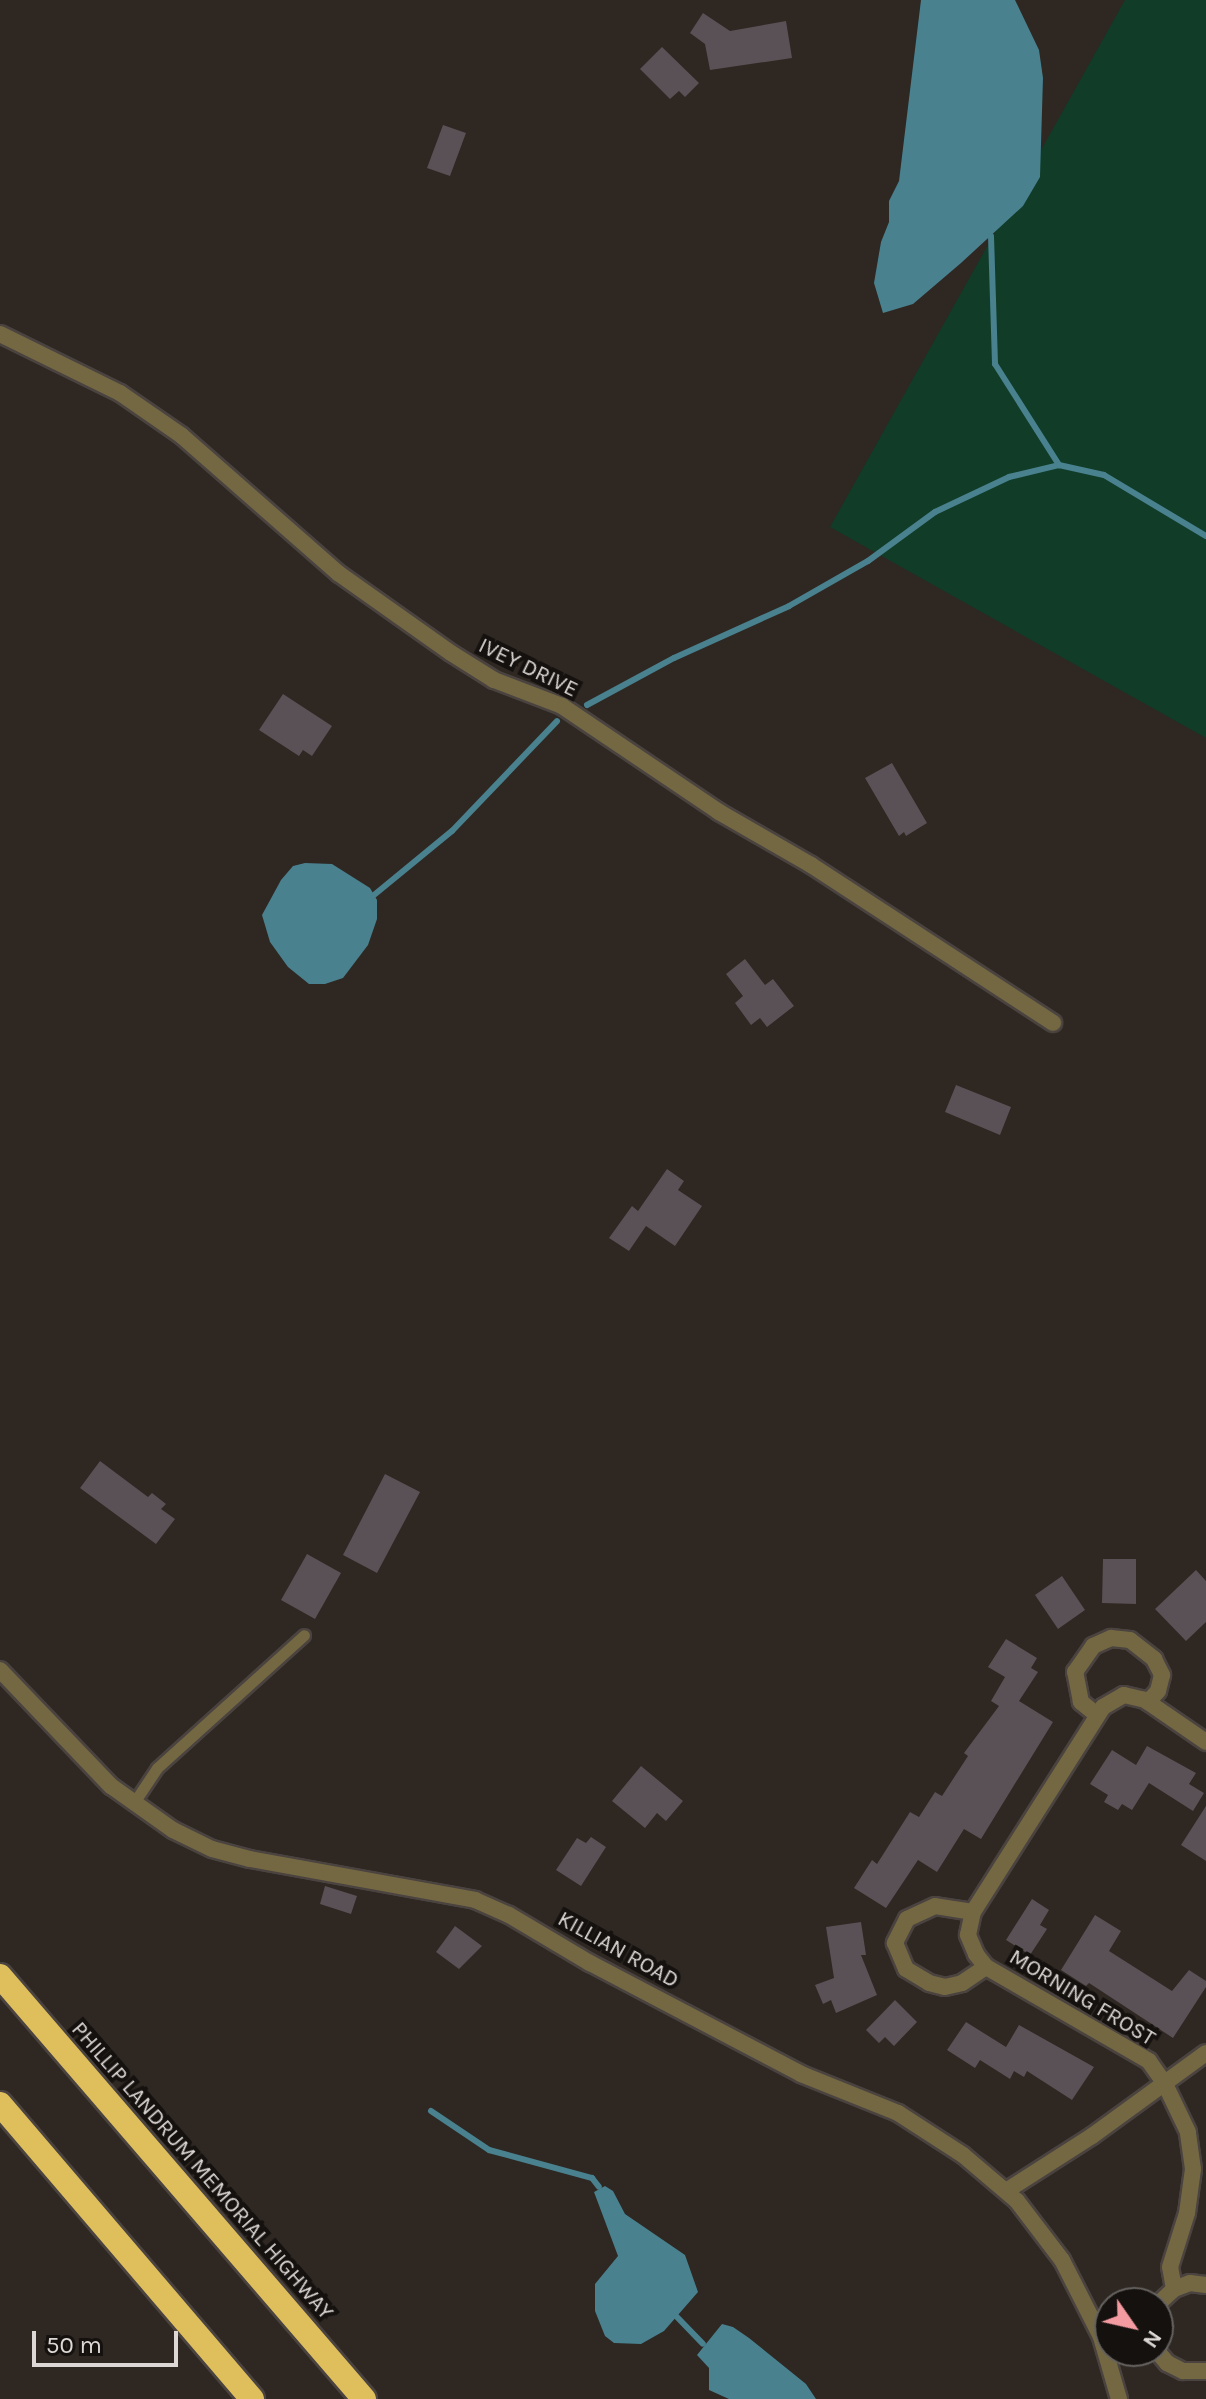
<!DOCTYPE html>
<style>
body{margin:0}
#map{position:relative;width:1206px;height:2399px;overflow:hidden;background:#2e2722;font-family:Karla,sans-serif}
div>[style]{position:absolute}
.green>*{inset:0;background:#103c28}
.water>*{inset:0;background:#49818f}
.stream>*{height:6px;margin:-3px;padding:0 3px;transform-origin:3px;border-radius:3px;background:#49818f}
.building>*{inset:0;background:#595155}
.roads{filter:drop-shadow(2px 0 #4a433f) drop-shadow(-2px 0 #4a433f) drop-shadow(0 2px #4a433f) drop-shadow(0 -2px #4a433f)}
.lane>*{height:11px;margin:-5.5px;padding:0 5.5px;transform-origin:5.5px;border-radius:5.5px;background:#746843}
.street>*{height:16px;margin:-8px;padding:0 8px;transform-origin:8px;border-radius:8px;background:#746843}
.highway>*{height:24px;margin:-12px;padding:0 12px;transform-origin:12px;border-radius:12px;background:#dfbe5c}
span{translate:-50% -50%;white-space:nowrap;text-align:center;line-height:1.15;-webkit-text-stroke:8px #14110e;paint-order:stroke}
.street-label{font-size:22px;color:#ddd8d5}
.north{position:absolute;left:1094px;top:2287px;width:80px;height:80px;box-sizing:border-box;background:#14110e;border:2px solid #64615e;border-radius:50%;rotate:124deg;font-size:22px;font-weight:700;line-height:32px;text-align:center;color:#ddd8d5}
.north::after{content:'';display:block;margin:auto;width:28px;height:36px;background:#f49aa1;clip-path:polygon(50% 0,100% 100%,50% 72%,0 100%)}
.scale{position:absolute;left:32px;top:2331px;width:146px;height:36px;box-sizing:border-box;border:4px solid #ddd8d5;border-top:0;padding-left:10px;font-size:24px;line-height:28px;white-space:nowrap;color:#ddd8d5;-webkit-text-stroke:6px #14110e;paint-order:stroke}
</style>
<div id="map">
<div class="green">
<div style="clip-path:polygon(1125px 0,1206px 0,1206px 738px,830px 527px)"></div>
</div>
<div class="water">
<div style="clip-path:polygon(921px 0,1015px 0,1039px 50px,1043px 78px,1040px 177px,1023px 206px,961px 263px,913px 304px,883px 313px,874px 283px,881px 242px,889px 222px,889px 201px,899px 181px)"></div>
<div style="clip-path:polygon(305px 863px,332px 864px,370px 888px,377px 900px,377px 919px,368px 945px,343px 978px,325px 984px,309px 984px,288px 967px,270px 942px,262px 915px,281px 880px,293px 866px)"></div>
<div style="clip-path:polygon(605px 2186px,613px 2191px,625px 2214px,685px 2255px,698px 2292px,664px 2331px,641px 2344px,614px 2343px,605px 2336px,595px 2311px,595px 2284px,618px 2256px,594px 2192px)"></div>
<div style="clip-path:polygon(722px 2324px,733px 2327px,749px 2338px,806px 2384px,816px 2399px,729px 2399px,709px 2390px,709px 2368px,697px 2355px)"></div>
</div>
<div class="stream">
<div style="left:991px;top:236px;width:128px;rotate:88.2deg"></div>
<div style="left:995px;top:364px;width:120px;rotate:57.6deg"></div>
<div style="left:587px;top:705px;width:99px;rotate:-28.4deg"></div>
<div style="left:674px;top:658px;width:126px;rotate:-24.3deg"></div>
<div style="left:789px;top:606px;width:91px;rotate:-29.7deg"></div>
<div style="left:868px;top:561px;width:83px;rotate:-36.2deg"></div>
<div style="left:935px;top:512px;width:82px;rotate:-25.3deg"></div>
<div style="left:1009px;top:477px;width:51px;rotate:-13.5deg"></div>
<div style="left:1059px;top:465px;width:46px;rotate:12.5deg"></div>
<div style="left:1104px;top:475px;width:119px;rotate:30.9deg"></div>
<div style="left:374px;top:895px;width:101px;rotate:-39.4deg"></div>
<div style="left:452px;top:831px;width:152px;rotate:-46.3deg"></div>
<div style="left:431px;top:2111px;width:70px;rotate:33.9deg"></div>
<div style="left:489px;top:2150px;width:107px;rotate:15.2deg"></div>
<div style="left:592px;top:2178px;width:11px;rotate:52deg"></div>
<div style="left:677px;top:2317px;width:37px;rotate:46deg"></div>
</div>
<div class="building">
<div style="clip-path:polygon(703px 13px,730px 31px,786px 21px,792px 58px,710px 70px,705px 44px,690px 33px)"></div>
<div style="clip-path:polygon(662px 47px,699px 83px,685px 97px,679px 91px,670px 99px,640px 69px)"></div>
<div style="clip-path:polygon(443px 125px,466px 133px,450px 176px,427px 168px)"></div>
<div style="clip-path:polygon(283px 694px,332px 726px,312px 756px,303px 750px,299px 756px,259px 730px)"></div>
<div style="clip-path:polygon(892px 763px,927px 823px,906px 836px,904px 832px,899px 836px,865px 778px)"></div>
<div style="clip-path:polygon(745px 959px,765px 985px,773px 979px,794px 1006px,767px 1027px,760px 1018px,751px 1025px,735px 1003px,743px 996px,726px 974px)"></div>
<div style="clip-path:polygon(956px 1085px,1011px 1107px,1000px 1135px,945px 1112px)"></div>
<div style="clip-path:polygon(667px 1169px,684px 1181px,678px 1190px,702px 1206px,675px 1246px,646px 1226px,629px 1251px,609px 1238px,632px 1206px,638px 1211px)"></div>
<div style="clip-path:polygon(100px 1461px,148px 1497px,152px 1493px,166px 1504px,161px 1509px,175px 1519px,156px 1544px,80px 1488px)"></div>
<div style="clip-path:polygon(385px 1474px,420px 1492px,377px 1573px,343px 1555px)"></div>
<div style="clip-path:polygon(307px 1554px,341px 1573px,315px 1619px,281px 1600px)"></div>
<div style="clip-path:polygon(1103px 1559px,1136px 1559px,1136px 1604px,1102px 1603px)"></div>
<div style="clip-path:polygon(1196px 1570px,1206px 1581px,1206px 1622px,1186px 1641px,1155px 1609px)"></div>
<div style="clip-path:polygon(1062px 1576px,1085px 1610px,1058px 1629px,1035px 1595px)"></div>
<div style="clip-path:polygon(1006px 1639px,1037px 1658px,1031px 1668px,1038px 1672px,1019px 1701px,1053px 1722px,981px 1839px,964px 1829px,937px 1872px,918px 1860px,886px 1908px,854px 1888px,872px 1860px,877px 1864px,910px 1812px,919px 1817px,935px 1792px,942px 1796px,968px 1756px,964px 1753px,999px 1706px,991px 1701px,1005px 1677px,988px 1667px)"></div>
<div style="clip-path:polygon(1147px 1746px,1196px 1773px,1189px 1784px,1204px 1793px,1193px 1811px,1149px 1783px,1132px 1810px,1122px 1804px,1118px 1810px,1104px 1802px,1108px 1795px,1090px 1784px,1112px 1750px,1136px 1765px)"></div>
<div style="clip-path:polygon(641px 1766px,683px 1801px,666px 1821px,657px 1813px,645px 1828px,612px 1801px)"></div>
<div style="clip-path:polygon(1206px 1806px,1206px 1861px,1181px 1845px)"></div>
<div style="clip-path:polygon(591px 1837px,606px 1847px,581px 1886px,556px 1870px,577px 1838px,586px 1843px)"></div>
<div style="clip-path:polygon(325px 1886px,357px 1896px,351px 1914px,320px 1904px)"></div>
<div style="clip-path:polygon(1032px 1899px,1049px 1910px,1040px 1925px,1047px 1929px,1030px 1955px,1006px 1940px)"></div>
<div style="clip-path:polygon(1095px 1915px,1121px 1931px,1109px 1951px,1172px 1991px,1189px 1970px,1206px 1981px,1206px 1987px,1173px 2038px,1089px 1983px,1086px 1986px,1061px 1970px)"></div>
<div style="clip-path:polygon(861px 1922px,866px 1955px,861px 1955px,877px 1995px,836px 2013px,831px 2000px,823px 2004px,815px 1985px,834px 1978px,826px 1927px)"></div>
<div style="clip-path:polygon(455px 1926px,482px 1946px,459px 1969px,436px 1952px)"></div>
<div style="clip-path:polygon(895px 2000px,917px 2022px,894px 2046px,885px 2037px,879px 2043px,866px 2030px)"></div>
<div style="clip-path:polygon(966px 2022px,1006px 2047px,1019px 2025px,1094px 2067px,1072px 2100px,1027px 2071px,1024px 2077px,1014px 2071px,1010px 2079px,980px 2060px,975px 2068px,947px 2050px)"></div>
</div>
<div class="roads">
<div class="lane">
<div style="left:133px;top:1804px;width:43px;rotate:-56.3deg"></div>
<div style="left:157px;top:1768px;width:198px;rotate:-42.1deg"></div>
</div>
<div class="street">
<div style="left:0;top:334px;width:134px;rotate:26.2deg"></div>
<div style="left:120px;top:393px;width:75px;rotate:34.7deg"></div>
<div style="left:182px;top:436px;width:208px;rotate:41.3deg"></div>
<div style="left:338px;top:573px;width:138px;rotate:35.3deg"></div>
<div style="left:451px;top:653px;width:51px;rotate:32.1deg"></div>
<div style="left:494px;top:680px;width:73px;rotate:20.9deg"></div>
<div style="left:562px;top:706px;width:189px;rotate:34deg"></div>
<div style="left:719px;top:812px;width:106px;rotate:29.9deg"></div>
<div style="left:811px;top:865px;width:289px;rotate:33.1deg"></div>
<div style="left:0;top:1670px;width:161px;rotate:46.3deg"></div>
<div style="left:111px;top:1786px;width:76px;rotate:35.4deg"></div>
<div style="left:173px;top:1830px;width:43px;rotate:26deg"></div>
<div style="left:212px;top:1849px;width:39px;rotate:15deg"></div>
<div style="left:250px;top:1859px;width:229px;rotate:10.3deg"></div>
<div style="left:475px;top:1900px;width:37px;rotate:24deg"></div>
<div style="left:509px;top:1915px;width:94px;rotate:30.7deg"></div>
<div style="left:590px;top:1963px;width:238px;rotate:27.7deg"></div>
<div style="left:801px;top:2074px;width:105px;rotate:21.9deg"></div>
<div style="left:898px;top:2113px;width:77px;rotate:32.9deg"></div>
<div style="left:963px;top:2155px;width:71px;rotate:40.4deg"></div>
<div style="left:1017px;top:2201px;width:74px;rotate:52.7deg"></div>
<div style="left:1062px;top:2260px;width:86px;rotate:63.1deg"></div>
<div style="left:1101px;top:2337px;width:65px;rotate:73.8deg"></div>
<div style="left:1097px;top:1715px;width:21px;rotate:-141deg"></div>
<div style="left:1081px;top:1702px;width:31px;rotate:-101deg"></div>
<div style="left:1075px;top:1672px;width:32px;rotate:-55deg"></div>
<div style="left:1093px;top:1646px;width:20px;rotate:-24deg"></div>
<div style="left:1111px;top:1638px;width:19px;rotate:6deg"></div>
<div style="left:1130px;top:1640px;width:31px;rotate:38deg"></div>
<div style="left:1154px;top:1659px;width:18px;rotate:63deg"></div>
<div style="left:1162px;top:1675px;width:16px;rotate:104deg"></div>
<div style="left:1158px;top:1691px;width:15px;rotate:132deg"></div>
<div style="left:973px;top:1912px;width:38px;rotate:-171deg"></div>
<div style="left:935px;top:1906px;width:31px;rotate:155deg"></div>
<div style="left:907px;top:1919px;width:27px;rotate:117deg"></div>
<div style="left:895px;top:1943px;width:28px;rotate:67deg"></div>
<div style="left:906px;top:1969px;width:27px;rotate:31deg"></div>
<div style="left:929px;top:1983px;width:16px;rotate:14deg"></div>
<div style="left:945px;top:1987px;width:17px;rotate:-13deg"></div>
<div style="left:962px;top:1983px;width:29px;rotate:-34deg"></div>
<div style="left:1006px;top:2191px;width:102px;rotate:-32.6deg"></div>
<div style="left:1092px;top:2136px;width:141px;rotate:-36.1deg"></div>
<div style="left:1174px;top:2289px;width:22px;rotate:-100deg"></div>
<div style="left:1170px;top:2267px;width:57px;rotate:-72.5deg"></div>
<div style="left:1187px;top:2213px;width:44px;rotate:-82.2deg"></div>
<div style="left:1193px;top:2169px;width:37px;rotate:-98deg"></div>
<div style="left:1188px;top:2132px;width:53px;rotate:-115.6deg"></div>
<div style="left:1165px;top:2084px;width:28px;rotate:-125deg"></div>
<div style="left:1149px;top:2061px;width:188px;rotate:-150deg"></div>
<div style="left:986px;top:1967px;width:16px;rotate:-128deg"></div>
<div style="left:976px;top:1954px;width:21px;rotate:-113deg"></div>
<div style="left:968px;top:1935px;width:24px;rotate:-78deg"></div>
<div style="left:973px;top:1912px;width:243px;rotate:-57.6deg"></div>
<div style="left:1103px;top:1707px;width:24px;rotate:-30deg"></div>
<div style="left:1124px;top:1695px;width:22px;rotate:13deg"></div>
<div style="left:1145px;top:1700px;width:74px;rotate:34.5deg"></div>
<div style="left:1158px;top:2304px;width:22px;rotate:-43deg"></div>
<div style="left:1174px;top:2289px;width:17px;rotate:-21deg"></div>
<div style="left:1190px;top:2283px;width:16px;rotate:7deg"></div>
<div style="left:1157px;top:2351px;width:16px;rotate:50deg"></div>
<div style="left:1167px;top:2363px;width:18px;rotate:27deg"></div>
<div style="left:1183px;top:2371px;width:23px"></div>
</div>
<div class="highway">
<div style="left:0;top:1976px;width:558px;rotate:49.29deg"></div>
<div style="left:0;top:2104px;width:388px;rotate:49.5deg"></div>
</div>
</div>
<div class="street-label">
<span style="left:528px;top:668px;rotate:26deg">IVEY DRIVE</span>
<span style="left:618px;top:1950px;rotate:29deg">KILLIAN ROAD</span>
<span style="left:1082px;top:1998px;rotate:31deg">MORNING FROST</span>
<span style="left:202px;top:2171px;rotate:49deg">PHILLIP LANDRUM MEMORIAL HIGHWAY</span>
</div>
<div class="north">N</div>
<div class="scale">50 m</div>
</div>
